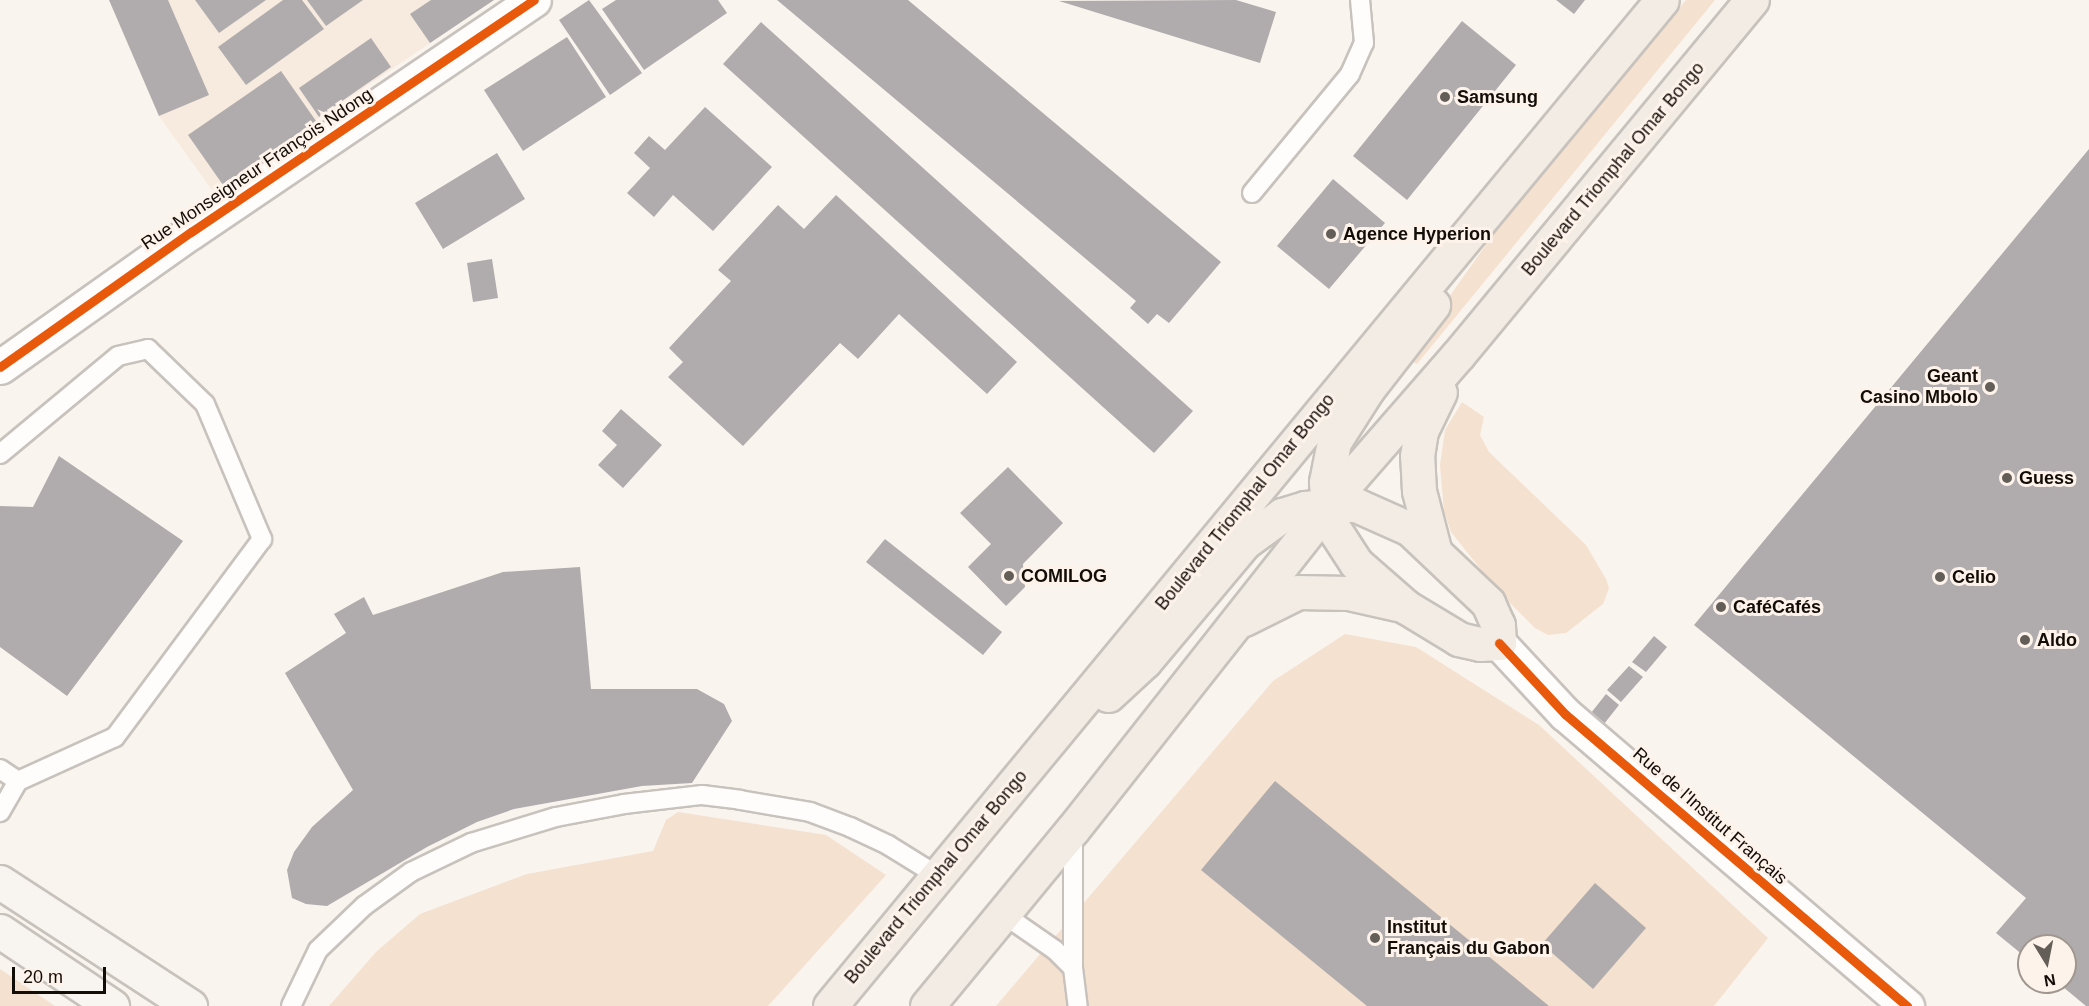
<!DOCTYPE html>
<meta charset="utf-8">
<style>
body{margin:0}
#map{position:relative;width:2089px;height:1006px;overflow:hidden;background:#faf4ee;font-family:Helvetica,sans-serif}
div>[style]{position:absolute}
.built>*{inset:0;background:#f7eade}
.green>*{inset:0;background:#f4e1d0}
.building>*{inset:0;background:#b0acad}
.roads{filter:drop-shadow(2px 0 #c8c2bd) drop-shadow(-2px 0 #c8c2bd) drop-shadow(0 2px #c8c2bd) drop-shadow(0 -2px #c8c2bd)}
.service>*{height:18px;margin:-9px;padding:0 9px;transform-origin:9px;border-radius:9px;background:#fefdfc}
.minor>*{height:33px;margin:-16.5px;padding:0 16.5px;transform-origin:16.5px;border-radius:16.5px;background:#fefdfc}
.secondary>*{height:33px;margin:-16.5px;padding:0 16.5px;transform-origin:16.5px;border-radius:16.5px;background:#f8f5f1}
.primary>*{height:33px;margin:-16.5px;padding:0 16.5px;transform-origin:16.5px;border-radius:16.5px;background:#f2ece5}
.cycleway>*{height:9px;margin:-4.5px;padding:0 4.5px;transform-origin:4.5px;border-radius:4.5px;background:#e8590c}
.dots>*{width:16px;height:16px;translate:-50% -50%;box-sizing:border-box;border:3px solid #fef3ea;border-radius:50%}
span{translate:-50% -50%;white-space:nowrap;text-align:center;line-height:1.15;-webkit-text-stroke:6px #fef3ea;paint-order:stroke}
.poi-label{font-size:18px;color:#130d08;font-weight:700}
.left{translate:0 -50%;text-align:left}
.right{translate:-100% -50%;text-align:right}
.street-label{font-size:18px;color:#130d08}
.north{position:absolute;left:2017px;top:934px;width:60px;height:60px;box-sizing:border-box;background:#fef3ea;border:2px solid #a09790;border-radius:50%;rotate:170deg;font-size:16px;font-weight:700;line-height:24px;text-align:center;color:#130d08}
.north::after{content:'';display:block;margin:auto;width:21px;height:27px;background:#645e58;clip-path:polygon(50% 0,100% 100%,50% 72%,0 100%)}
.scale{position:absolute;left:12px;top:967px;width:94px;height:27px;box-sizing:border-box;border:3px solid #130d08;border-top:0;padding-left:8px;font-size:18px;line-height:21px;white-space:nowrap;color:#130d08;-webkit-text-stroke:4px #fef3ea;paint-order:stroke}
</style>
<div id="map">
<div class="built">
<div style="clip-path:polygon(109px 0,494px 0,212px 190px,159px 116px)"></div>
</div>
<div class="green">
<div style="clip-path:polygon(1686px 0,1715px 0,1417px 364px,1406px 358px,1495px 232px)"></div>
<div style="clip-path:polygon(1462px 402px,1484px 417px,1480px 435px,1489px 452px,1586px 545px,1606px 579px,1609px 588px,1603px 604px,1566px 633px,1548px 635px,1535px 628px,1498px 591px,1451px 532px,1444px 511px,1440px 465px,1445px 430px)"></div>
<div style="clip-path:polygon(1345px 634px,1416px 647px,1539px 725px,1768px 938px,1714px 1006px,996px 1006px,1273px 681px)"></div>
<div style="clip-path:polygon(678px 812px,826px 835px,886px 875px,768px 1006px,329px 1006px,376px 952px,420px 914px,527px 874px,653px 851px,666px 820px)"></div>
<div style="clip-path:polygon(0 969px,55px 1006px,0 1006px)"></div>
</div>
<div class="building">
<div style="clip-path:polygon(109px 0,168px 0,209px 95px,159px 116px)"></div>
<div style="clip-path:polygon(195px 0,266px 0,219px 33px)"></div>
<div style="clip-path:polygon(283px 0,302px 0,324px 29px,246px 85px,218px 47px)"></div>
<div style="clip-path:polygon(307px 0,363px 0,326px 26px)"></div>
<div style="clip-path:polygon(431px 0,494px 0,430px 43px,410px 14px)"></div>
<div style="clip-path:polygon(589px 0,642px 73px,610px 95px,559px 20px)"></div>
<div style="clip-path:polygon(616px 0,718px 0,727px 13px,644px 70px,602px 9px)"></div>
<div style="clip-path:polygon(777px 0,908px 0,1221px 262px,1169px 323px,1157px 314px,1148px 324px,1130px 308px,1136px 301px)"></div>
<div style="clip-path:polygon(1236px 0,1276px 12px,1260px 63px,1059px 1px)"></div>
<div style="clip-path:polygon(1556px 0,1585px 0,1574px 14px)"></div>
<div style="clip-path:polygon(1462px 21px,1516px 65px,1407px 200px,1353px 156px)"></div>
<div style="clip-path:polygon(761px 22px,1193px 411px,1154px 453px,723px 64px)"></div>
<div style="clip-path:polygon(567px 37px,606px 97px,523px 151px,484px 90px)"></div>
<div style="clip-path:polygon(371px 38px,391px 67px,319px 117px,299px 88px)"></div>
<div style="clip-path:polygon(281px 71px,316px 121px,223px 185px,188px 135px)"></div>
<div style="clip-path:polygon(705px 107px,772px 167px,713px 231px,673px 195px,654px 217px,627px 193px,650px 168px,634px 153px,649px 136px,665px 150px)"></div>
<div style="clip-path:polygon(2089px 149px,2089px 1006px,2086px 1006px,2057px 982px,2065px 982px,2065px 946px,2029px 946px,2029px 960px,1996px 933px,2026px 898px,1694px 625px)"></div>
<div style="clip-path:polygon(497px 153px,525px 199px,443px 249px,415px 203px)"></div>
<div style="clip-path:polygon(1333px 179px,1385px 223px,1329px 289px,1277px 246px)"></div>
<div style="clip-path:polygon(836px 195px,1017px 362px,987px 394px,899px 314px,858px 359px,840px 343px,743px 446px,668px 377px,683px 362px,669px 348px,731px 281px,718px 270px,778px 205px,804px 229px)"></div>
<div style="clip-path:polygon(492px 259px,498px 298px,473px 302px,467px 263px)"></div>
<div style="clip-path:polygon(621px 409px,662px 445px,623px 488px,598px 465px,617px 445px,602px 431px)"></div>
<div style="clip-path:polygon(59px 456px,183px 541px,67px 696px,0 647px,0 506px,33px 507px)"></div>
<div style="clip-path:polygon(1008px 467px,1063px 523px,1023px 564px,1025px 587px,1006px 606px,968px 567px,991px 544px,960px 513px)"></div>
<div style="clip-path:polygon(885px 539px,1002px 632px,983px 655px,866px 562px)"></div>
<div style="clip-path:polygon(580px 567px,591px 689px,697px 689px,724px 704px,732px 721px,692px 783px,642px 786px,514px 809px,477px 822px,427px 847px,327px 906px,306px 904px,292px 898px,287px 870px,294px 852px,312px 827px,353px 790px,285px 673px,346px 633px,334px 614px,364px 597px,373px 615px,503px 572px)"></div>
<div style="clip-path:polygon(1654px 636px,1667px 647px,1646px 672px,1632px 662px)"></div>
<div style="clip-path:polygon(1629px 666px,1643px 677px,1621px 702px,1607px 690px)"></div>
<div style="clip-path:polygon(1606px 694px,1619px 705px,1600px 729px,1587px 718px)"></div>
<div style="clip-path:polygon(1275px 781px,1549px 1006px,1367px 1006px,1201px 870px)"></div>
<div style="clip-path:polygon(1595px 883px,1646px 928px,1593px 989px,1542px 944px)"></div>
</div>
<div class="roads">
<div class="service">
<div style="left:1252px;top:193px;width:154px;rotate:-50.5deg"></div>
<div style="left:1350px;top:74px;width:34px;rotate:-66deg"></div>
<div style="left:1364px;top:43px;width:43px;rotate:-95.3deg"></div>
<div style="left:0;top:454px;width:153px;rotate:-39.7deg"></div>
<div style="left:118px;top:356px;width:31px;rotate:-13deg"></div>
<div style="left:148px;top:349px;width:79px;rotate:44deg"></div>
<div style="left:205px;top:404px;width:147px;rotate:67.1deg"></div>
<div style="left:262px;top:539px;width:247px;rotate:126.6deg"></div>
<div style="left:115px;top:737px;width:107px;rotate:155.6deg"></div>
<div style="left:18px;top:781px;width:36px;rotate:120deg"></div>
<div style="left:0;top:769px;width:22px;rotate:34deg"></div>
<div style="left:1073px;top:831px;width:137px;rotate:90deg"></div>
<div style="left:1073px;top:968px;width:38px;rotate:83deg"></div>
<div style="left:1003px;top:914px;width:63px;rotate:34.7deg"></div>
<div style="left:1055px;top:950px;width:25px;rotate:45deg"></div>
<div style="left:291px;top:1006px;width:62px;rotate:-64.3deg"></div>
<div style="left:318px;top:950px;width:64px;rotate:-43.7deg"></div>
<div style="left:364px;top:906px;width:58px;rotate:-35.9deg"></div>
<div style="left:411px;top:872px;width:67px;rotate:-25.8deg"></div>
<div style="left:471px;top:843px;width:89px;rotate:-17deg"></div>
<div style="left:556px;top:817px;width:69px;rotate:-10.8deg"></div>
<div style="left:624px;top:804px;width:79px;rotate:-6.6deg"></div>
<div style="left:702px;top:795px;width:38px;rotate:7deg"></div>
<div style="left:740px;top:800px;width:71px;rotate:9.7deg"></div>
<div style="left:810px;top:812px;width:43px;rotate:20.6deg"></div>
<div style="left:850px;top:827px;width:42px;rotate:25.3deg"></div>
<div style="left:888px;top:845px;width:59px;rotate:31.8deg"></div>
</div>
<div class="minor">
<div style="left:0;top:367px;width:234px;rotate:-35.3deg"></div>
<div style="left:191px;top:232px;width:414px;rotate:-34.1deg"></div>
<div style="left:1499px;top:643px;width:97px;rotate:47.1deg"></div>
<div style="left:1565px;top:714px;width:450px;rotate:40.5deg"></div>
</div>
<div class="secondary">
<div style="left:0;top:882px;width:227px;rotate:33.1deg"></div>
<div style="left:0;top:931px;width:135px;rotate:33.8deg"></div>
</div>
<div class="primary">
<div style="left:1434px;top:549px;width:60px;rotate:-104.5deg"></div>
<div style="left:1419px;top:491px;width:35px;rotate:-93deg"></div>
<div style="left:1417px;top:456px;width:25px;rotate:-81deg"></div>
<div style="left:1421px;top:431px;width:43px;rotate:-64deg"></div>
<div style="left:1244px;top:619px;width:60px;rotate:-26.6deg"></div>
<div style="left:1298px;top:592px;width:50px;rotate:1.1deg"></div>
<div style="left:1348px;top:593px;width:50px;rotate:12.7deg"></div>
<div style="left:1108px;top:695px;width:50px;rotate:-42.6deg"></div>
<div style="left:1145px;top:661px;width:155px;rotate:-50deg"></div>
<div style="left:1245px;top:542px;width:46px;rotate:-36.1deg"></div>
<div style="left:1282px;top:515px;width:24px;rotate:-17deg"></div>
<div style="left:1305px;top:508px;width:23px;rotate:-5deg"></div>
<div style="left:1328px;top:506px;width:11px;rotate:-5deg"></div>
<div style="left:1339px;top:505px;width:17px"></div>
<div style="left:1356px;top:505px;width:59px;rotate:24deg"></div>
<div style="left:1410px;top:529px;width:108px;rotate:43.5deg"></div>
<div style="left:1488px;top:603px;width:24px;rotate:66deg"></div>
<div style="left:1498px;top:625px;width:18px;rotate:87deg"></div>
<div style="left:1499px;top:643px;width:19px;rotate:177deg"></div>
<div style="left:1480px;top:644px;width:22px;rotate:-167deg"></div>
<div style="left:1459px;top:639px;width:62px;rotate:-148.9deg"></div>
<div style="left:1406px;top:607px;width:67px;rotate:-138.7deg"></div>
<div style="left:1356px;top:563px;width:44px;rotate:-123deg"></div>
<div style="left:1332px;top:526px;width:20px;rotate:-101deg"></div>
<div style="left:1328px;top:506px;width:24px;rotate:-95deg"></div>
<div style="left:1326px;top:482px;width:41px;rotate:-78.7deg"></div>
<div style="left:1334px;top:442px;width:62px;rotate:-57.6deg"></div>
<div style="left:1367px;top:390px;width:108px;rotate:-52.2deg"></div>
<div style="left:830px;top:1006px;width:1305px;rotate:-50.41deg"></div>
<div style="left:927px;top:1006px;width:229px;rotate:-50.5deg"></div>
<div style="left:1073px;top:829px;width:444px;rotate:-51.7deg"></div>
<div style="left:1348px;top:481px;width:167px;rotate:-48.9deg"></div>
<div style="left:1458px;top:355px;width:461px;rotate:-50.4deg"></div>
</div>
</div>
<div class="cycleway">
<div style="left:0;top:367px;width:234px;rotate:-35.3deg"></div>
<div style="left:191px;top:232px;width:414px;rotate:-34.1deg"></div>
<div style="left:1499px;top:643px;width:97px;rotate:47.1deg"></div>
<div style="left:1565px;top:714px;width:450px;rotate:40.5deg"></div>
</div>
<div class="dots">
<div style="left:1445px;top:97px;background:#645e58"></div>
<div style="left:1331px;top:234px;background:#645e58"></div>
<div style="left:1990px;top:387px;background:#645e58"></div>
<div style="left:2007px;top:478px;background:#645e58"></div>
<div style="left:1009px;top:576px;background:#645e58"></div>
<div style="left:1940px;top:577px;background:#645e58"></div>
<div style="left:1721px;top:607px;background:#645e58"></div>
<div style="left:2025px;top:640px;background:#645e58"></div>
<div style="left:1375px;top:938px;background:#645e58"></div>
</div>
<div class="poi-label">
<span class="left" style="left:1457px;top:97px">Samsung</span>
<span class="left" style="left:1343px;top:234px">Agence Hyperion</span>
<span class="right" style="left:1978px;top:387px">Geant<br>Casino Mbolo</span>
<span class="left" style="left:2019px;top:478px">Guess</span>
<span class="left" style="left:1021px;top:576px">COMILOG</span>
<span class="left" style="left:1952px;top:577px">Celio</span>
<span class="left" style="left:1733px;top:607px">CaféCafés</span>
<span class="left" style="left:2037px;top:640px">Aldo</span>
<span class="left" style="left:1387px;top:938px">Institut<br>Français du Gabon</span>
</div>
<div class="street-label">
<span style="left:257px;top:169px;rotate:-34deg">Rue Monseigneur François Ndong</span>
<span style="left:1613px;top:169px;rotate:-50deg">Boulevard Triomphal Omar Bongo</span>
<span style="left:1245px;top:502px;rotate:-51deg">Boulevard Triomphal Omar Bongo</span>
<span style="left:1710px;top:816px;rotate:41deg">Rue de l'Institut Français</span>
<span style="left:936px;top:877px;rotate:-50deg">Boulevard Triomphal Omar Bongo</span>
</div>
<div class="north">N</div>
<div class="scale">20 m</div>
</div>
